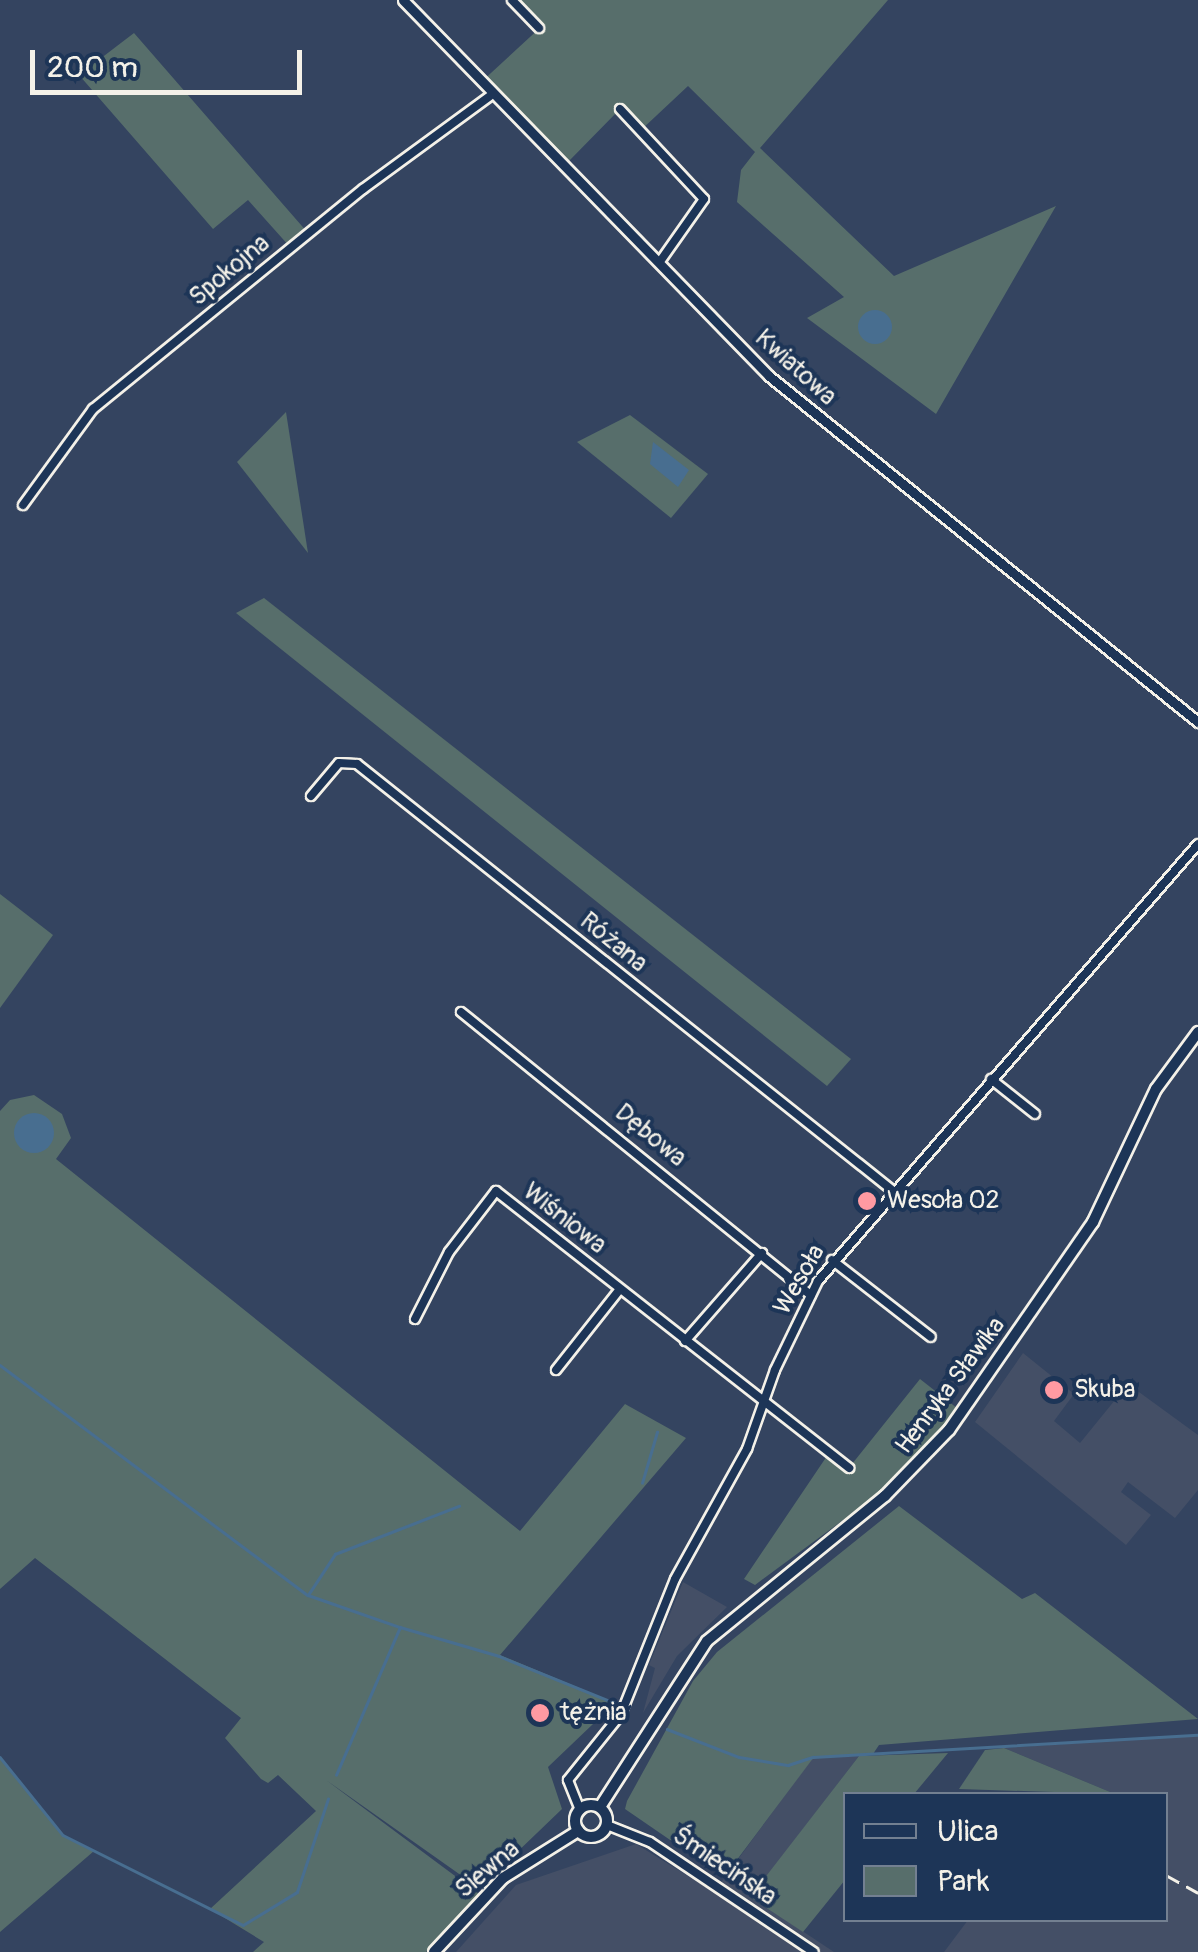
<!DOCTYPE html>
<meta charset="utf-8">
<style>
body{margin:0}
#map{position:relative;width:1198px;height:1952px;overflow:hidden;background:#344460;font-family:Pangolin,sans-serif}
div>[style]{position:absolute}
.built>*{inset:0;background:#444f66}
.green>*{inset:0;background:#576e6b}
.water>*{inset:0;background:#486e90}
.round{border-radius:50%}
.stream>*{height:2.5px;margin:-1.25px;padding:0 1.25px;transform-origin:1.25px;border-radius:1.25px;background:#486e90}
.roads{filter:drop-shadow(2px 0 #f4f1e8) drop-shadow(-2px 0 #f4f1e8) drop-shadow(0 2px #f4f1e8) drop-shadow(0 -2px #f4f1e8)}
.minor>*{height:8px;margin:-4px;padding:0 4px;transform-origin:4px;border-radius:4px;background:#1d3557}
.tertiary>*{height:9px;margin:-4.5px;padding:0 4.5px;transform-origin:4.5px;border-radius:4.5px;background:#1d3557}
.secondary>*{height:10px;margin:-5px;padding:0 5px;transform-origin:5px;border-radius:5px;background:#1d3557}
.secondary>.ring{margin:-5px;padding:0;box-sizing:content-box;background:none;border:10px solid #1d3557;border-radius:50%}
.rail>*{height:2.5px;margin-top:-1.25px;transform-origin:0;background:repeating-linear-gradient(90deg,#f4f1e8 0 15px,transparent 0 23px)}
.dots>*{width:28px;height:28px;translate:-50% -50%;box-sizing:border-box;border:5px solid #1d3557;border-radius:50%}
span{translate:-50% -50%;white-space:nowrap;text-align:center;line-height:1.15;-webkit-text-stroke:8px #1d3557;paint-order:stroke}
.street-label{font-size:25px;color:#f4f1e8}
.poi-label{font-size:25px;color:#f4f1e8}
.left{translate:0 -50%;text-align:left}
.legend{position:absolute;left:843px;top:1792px;width:325px;height:130px;box-sizing:border-box;background:#1d3557;border:2px solid #738091;margin:0;padding:12px 18px;list-style:none;font-size:30px;color:#f4f1e8}
.legend li{display:flex;align-items:center;gap:20px;height:50px}
.legend b{width:50px;border:2px solid #738091}
.scale{position:absolute;left:30px;top:50px;width:272px;height:45px;box-sizing:border-box;border:5px solid #f4f1e8;border-top:0;padding-left:12px;font-size:30px;line-height:35px;white-space:nowrap;color:#f4f1e8;-webkit-text-stroke:8px #1d3557;paint-order:stroke}
</style>
<div id="map">
<div class="built">
<div style="clip-path:polygon(1023px 1353px,1074px 1394px,1054px 1421px,1080px 1443px,1128px 1384px,1198px 1435px,1198px 1490px,1175px 1518px,1128px 1482px,1121px 1492px,1151px 1515px,1126px 1545px,975px 1422px)"></div>
<div style="clip-path:polygon(683px 1582px,727px 1607px,677px 1656px,643px 1713px,655px 1668px,649px 1665px)"></div>
<div style="clip-path:polygon(1198px 1735px,1198px 1952px,944px 1952px,968px 1920px,1166px 1920px,1166px 1794px,1115px 1794px,1004px 1748px)"></div>
<div style="clip-path:polygon(859px 1756px,751px 1897px,834px 1952px,456px 1952px,516px 1885px,636px 1844px,714px 1892px,813px 1757px)"></div>
</div>
<div class="green">
<div style="clip-path:polygon(520px 0,888px 0,760px 148px,894px 276px,1056px 206px,936px 414px,807px 318px,844px 297px,737px 202px,741px 170px,755px 152px,688px 86px,640px 131px,619px 110px,569px 161px,558px 163px,490px 96px,479px 84px,543px 25px)"></div>
<div style="clip-path:polygon(134px 33px,308px 233px,290px 247px,248px 200px,213px 229px,79px 75px)"></div>
<div style="clip-path:polygon(286px 412px,308px 553px,237px 462px)"></div>
<div style="clip-path:polygon(630px 415px,708px 474px,671px 518px,577px 442px)"></div>
<div style="clip-path:polygon(264px 598px,851px 1059px,827px 1086px,236px 613px)"></div>
<div style="clip-path:polygon(0 894px,53px 935px,0 1008px)"></div>
<div style="clip-path:polygon(34px 1095px,62px 1114px,71px 1138px,56px 1159px,520px 1531px,625px 1404px,686px 1438px,500px 1655px,615px 1703px,548px 1767px,562px 1809px,512px 1857px,479px 1888px,326px 1780px,482px 1896px,426px 1952px,253px 1952px,264px 1942px,210px 1909px,316px 1811px,278px 1775px,268px 1783px,261px 1779px,225px 1738px,241px 1718px,35px 1558px,0 1589px,0 1111px,10px 1100px)"></div>
<div style="clip-path:polygon(920px 1379px,962px 1412px,919px 1464px,755px 1585px,744px 1579px,829px 1453px,848px 1469px)"></div>
<div style="clip-path:polygon(899px 1506px,1022px 1599px,1035px 1593px,1198px 1719px,879px 1745px,873px 1754px,814px 1757px,724px 1877px,625px 1809px,627px 1801px,693px 1681px,717px 1652px)"></div>
<div style="clip-path:polygon(1004px 1748px,1115px 1794px,959px 1789px,985px 1750px)"></div>
<div style="clip-path:polygon(948px 1753px,914px 1794px,846px 1794px,845px 1880px,803px 1932px,750px 1897px,859px 1756px)"></div>
<div style="clip-path:polygon(0 1757px,63px 1835px,94px 1851px,0 1932px)"></div>
</div>
<div class="water">
<div class="round" style="left:858px;top:310px;width:34px;height:34px"></div>
<div style="clip-path:polygon(653px 442px,689px 470px,678px 487px,650px 464px)"></div>
<div class="round" style="left:14px;top:1113px;width:40px;height:40px"></div>
</div>
<div class="stream">
<div style="left:0;top:1365px;width:384px;rotate:36.8deg"></div>
<div style="left:308px;top:1595px;width:97px;rotate:19.2deg"></div>
<div style="left:642px;top:1483px;width:53px;rotate:-73.6deg"></div>
<div style="left:308px;top:1595px;width:49px;rotate:-56.6deg"></div>
<div style="left:335px;top:1554px;width:133px;rotate:-21.2deg"></div>
<div style="left:667px;top:1729px;width:77px;rotate:21.3deg"></div>
<div style="left:739px;top:1757px;width:50px;rotate:9.3deg"></div>
<div style="left:788px;top:1765px;width:26px;rotate:-18deg"></div>
<div style="left:813px;top:1757px;width:386px;rotate:-3.3deg"></div>
<div style="left:0;top:1757px;width:100px;rotate:51.1deg"></div>
<div style="left:63px;top:1835px;width:201px;rotate:26.6deg"></div>
<div style="left:243px;top:1925px;width:63px;rotate:-31.4deg"></div>
<div style="left:297px;top:1892px;width:98px;rotate:-71.6deg"></div>
<div style="left:336px;top:1775px;width:161px;rotate:-66.6deg"></div>
<div style="left:400px;top:1627px;width:103px;rotate:16.3deg"></div>
<div style="left:499px;top:1656px;width:125px;rotate:22.1deg"></div>
</div>
<div class="roads">
<div class="minor">
<div style="left:512px;top:0;width:39px;rotate:46deg"></div>
<div style="left:620px;top:109px;width:123px;rotate:47deg"></div>
<div style="left:704px;top:199px;width:78px;rotate:125.1deg"></div>
<div style="left:23px;top:505px;width:119px;rotate:-53.9deg"></div>
<div style="left:93px;top:409px;width:348px;rotate:-39.2deg"></div>
<div style="left:363px;top:189px;width:157px;rotate:-36.2deg"></div>
<div style="left:311px;top:796px;width:43px;rotate:-49.7deg"></div>
<div style="left:339px;top:763px;width:18px;rotate:3deg"></div>
<div style="left:357px;top:764px;width:684px;rotate:38.53deg"></div>
<div style="left:461px;top:1012px;width:450px;rotate:39deg"></div>
<div style="left:991px;top:1079px;width:56px;rotate:38.5deg"></div>
<div style="left:832px;top:1260px;width:125px;rotate:37.9deg"></div>
<div style="left:415px;top:1319px;width:75px;rotate:-63.1deg"></div>
<div style="left:449px;top:1252px;width:77px;rotate:-52.4deg"></div>
<div style="left:496px;top:1191px;width:449px;rotate:38.1deg"></div>
<div style="left:685px;top:1341px;width:117px;rotate:-48.8deg"></div>
<div style="left:556px;top:1370px;width:103px;rotate:-51.7deg"></div>
<div style="left:580px;top:1810px;width:32px;rotate:-112deg"></div>
<div style="left:568px;top:1780px;width:85px;rotate:-51.2deg"></div>
<div style="left:621px;top:1714px;width:145px;rotate:-68.2deg"></div>
<div style="left:675px;top:1579px;width:149px;rotate:-61deg"></div>
<div style="left:747px;top:1449px;width:84px;rotate:-70.5deg"></div>
<div style="left:775px;top:1370px;width:99px;rotate:-64.2deg"></div>
<div style="left:818px;top:1281px;width:579px;rotate:-48.99deg"></div>
<div style="left:607px;top:1825px;width:46px;rotate:21.6deg"></div>
<div style="left:650px;top:1842px;width:197px;rotate:33.9deg"></div>
</div>
<div class="tertiary">
<div style="left:403px;top:0;width:525px;rotate:45.77deg"></div>
<div style="left:769px;top:376px;width:551px;rotate:38.89deg"></div>
</div>
<div class="secondary">
<div class="ring" style="left:575px;top:1805px;width:22px;height:22px"></div>
<div style="left:600px;top:1807px;width:197px;rotate:-57.2deg"></div>
<div style="left:707px;top:1641px;width:230px;rotate:-39.2deg"></div>
<div style="left:885px;top:1496px;width:92px;rotate:-45.9deg"></div>
<div style="left:949px;top:1430px;width:253px;rotate:-55.3deg"></div>
<div style="left:1093px;top:1222px;width:147px;rotate:-64.7deg"></div>
<div style="left:1156px;top:1089px;width:71px;rotate:-53.6deg"></div>
<div style="left:434px;top:1952px;width:101px;rotate:-47deg"></div>
<div style="left:503px;top:1878px;width:89px;rotate:-32.1deg"></div>
</div>
</div>
<div class="rail">
<div style="left:1166px;top:1875px;width:37px;rotate:29deg"></div>
</div>
<div class="dots">
<div style="left:867px;top:1201px;background:#ff9aa2"></div>
<div style="left:1054px;top:1390px;background:#ff9aa2"></div>
<div style="left:540px;top:1713px;background:#ff9aa2"></div>
</div>
<div class="street-label">
<span style="left:230px;top:271px;rotate:-40deg">Spokojna</span>
<span style="left:795px;top:368px;rotate:42deg">Kwiatowa</span>
<span style="left:613px;top:943px;rotate:39deg">Różana</span>
<span style="left:650px;top:1136px;rotate:39deg">Dębowa</span>
<span style="left:564px;top:1219px;rotate:38deg">Wiśniowa</span>
<span style="left:800px;top:1280px;rotate:-60deg">Wesoła</span>
<span style="left:951px;top:1386px;rotate:-53deg">Henryka Sławika</span>
<span style="left:724px;top:1867px;rotate:34deg">Śmiecińska</span>
<span style="left:488px;top:1870px;rotate:-40deg">Siewna</span>
</div>
<div class="poi-label">
<span class="left" style="left:887px;top:1201px">Wesoła 02</span>
<span class="left" style="left:1074px;top:1390px">Skuba</span>
<span class="left" style="left:560px;top:1713px">tężnia</span>
</div>
<ul class="legend">
<li><b style="height:12px;background:#1d3557"></b>Ulica</li>
<li><b style="height:28px;background:#576e6b"></b>Park</li>
</ul>
<div class="scale">200 m</div>
</div>
